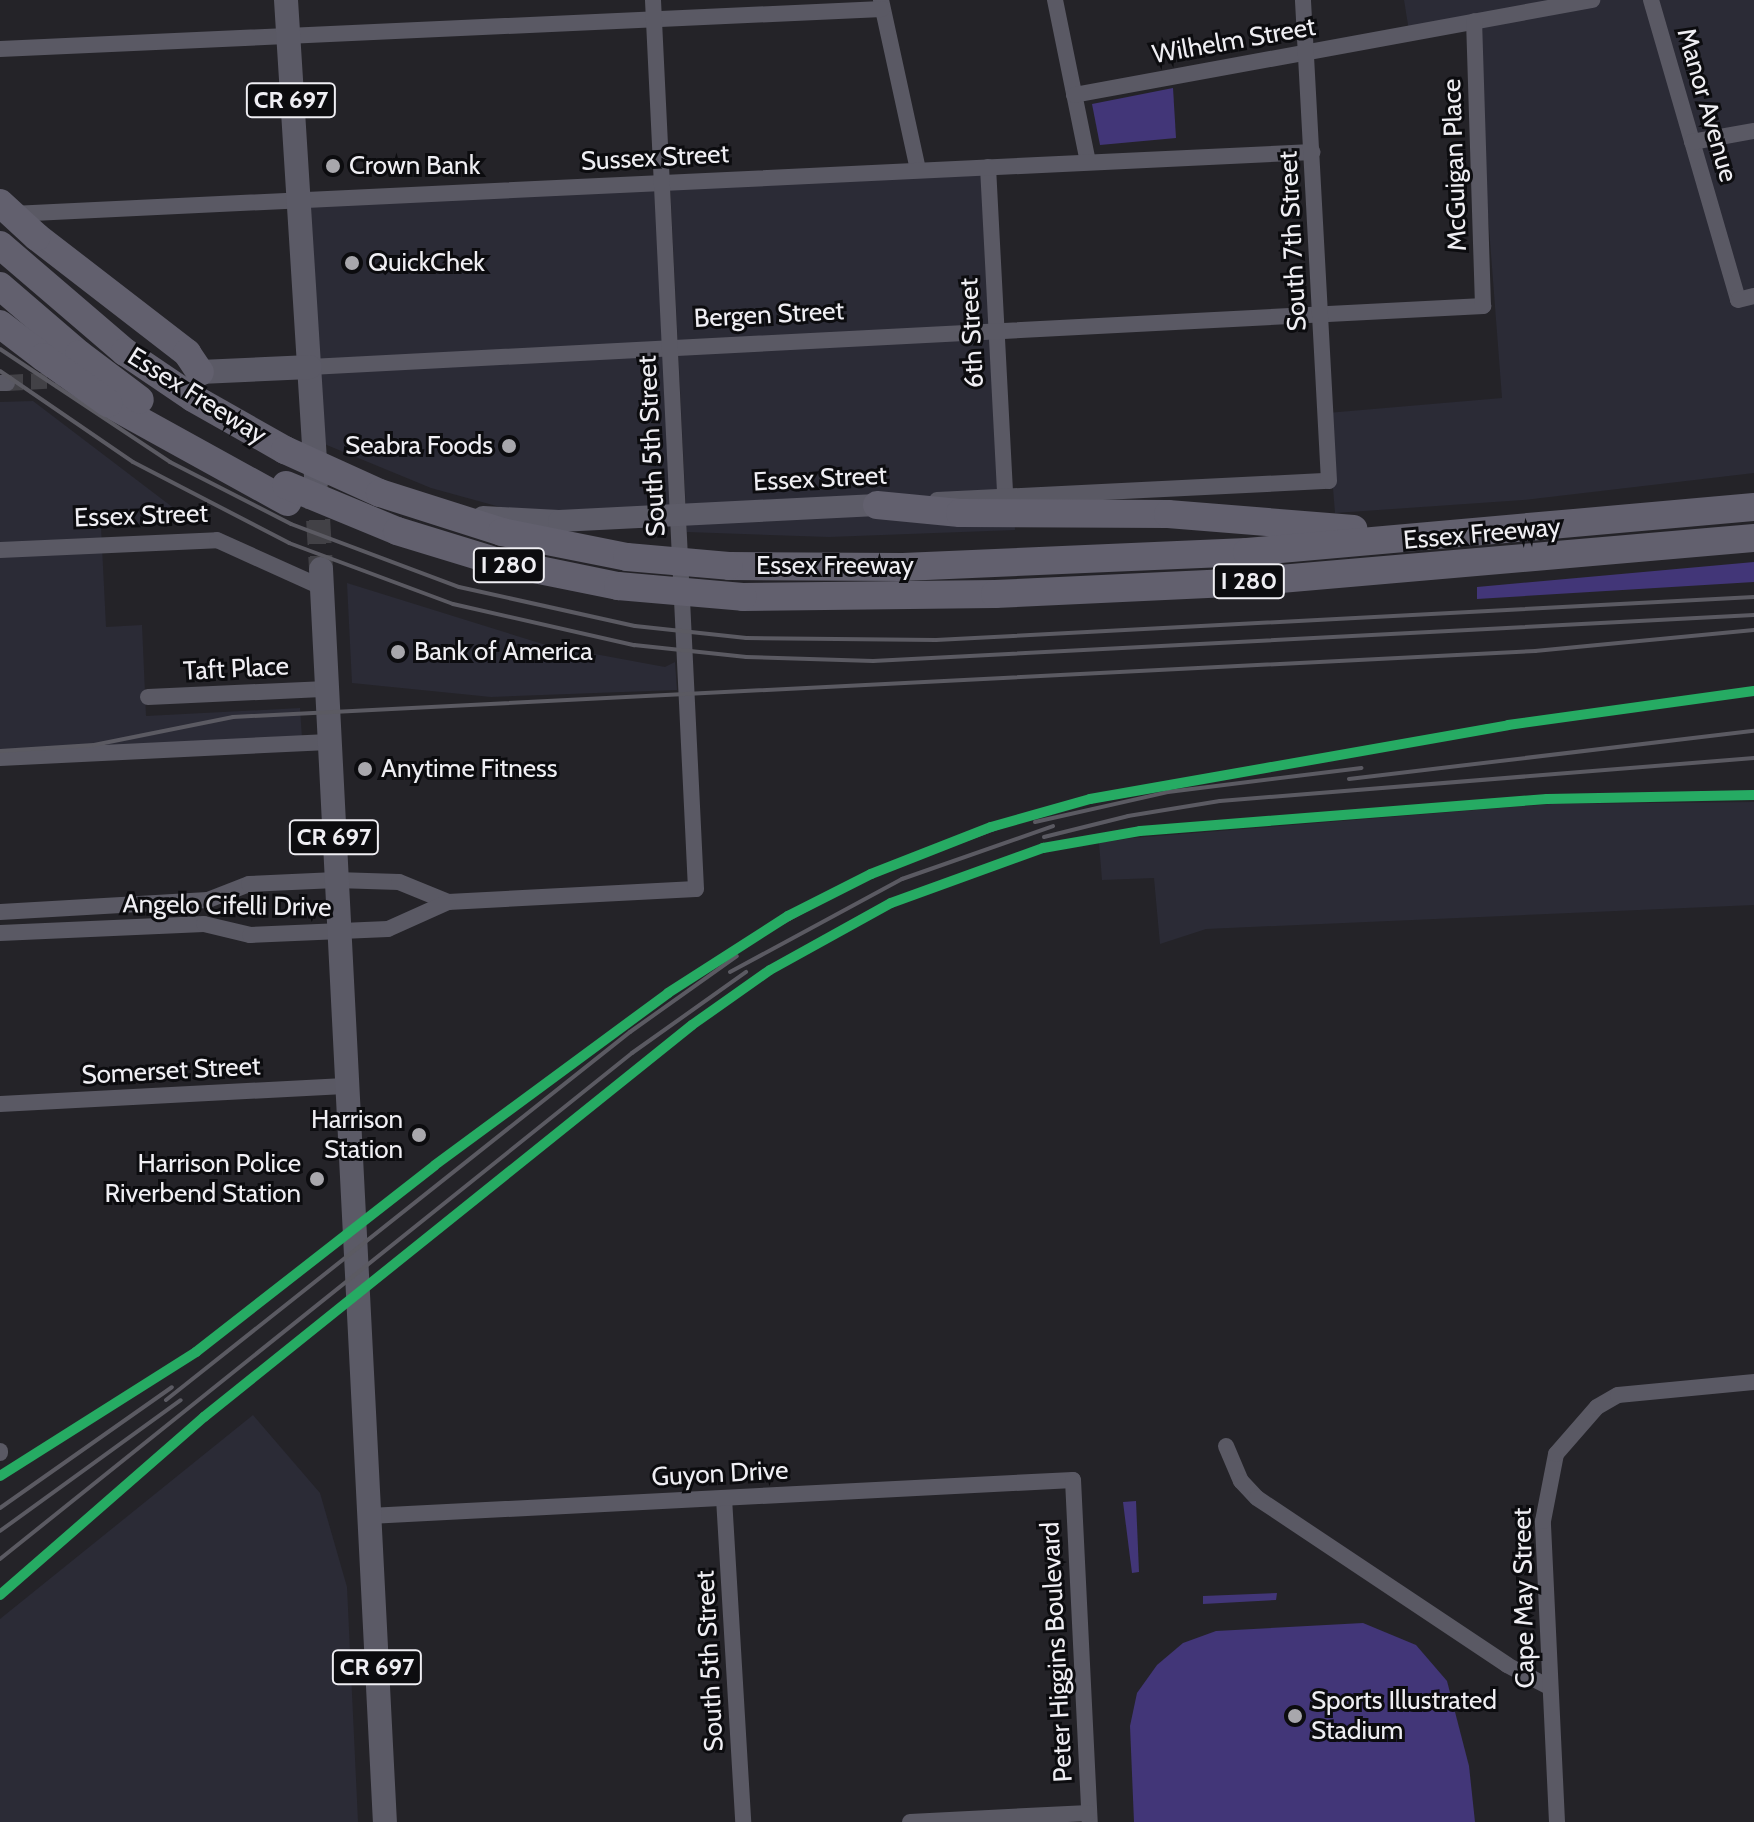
<!DOCTYPE html>
<style>
body{margin:0}
#map{position:relative;width:1754px;height:1822px;overflow:hidden;background:#242328;font-family:Cabin,sans-serif}
div>[style]{position:absolute}
.built>*{inset:0;background:#2b2b36}
.green>*{inset:0;background:#423678}
.street-tunnel>*{height:16px;margin-top:-8px;transform-origin:0;background:repeating-linear-gradient(90deg,#424146 0 16px,transparent 0 24px)}
.primary-tunnel>*{height:24px;margin-top:-12px;transform-origin:0;background:repeating-linear-gradient(90deg,#424146 0 24px,transparent 0 36px)}
.street>*{height:16px;margin:-8px;padding:0 8px;transform-origin:8px;border-radius:8px;background:#5a5964}
.secondary>*{height:22px;margin:-11px;padding:0 11px;transform-origin:11px;border-radius:11px;background:#5d5c68}
.primary>*{height:24px;margin:-12px;padding:0 12px;transform-origin:12px;border-radius:12px;background:#5b5a66}
.highway>*{height:28px;margin:-14px;padding:0 14px;transform-origin:14px;border-radius:14px;background:#62606e}
.rail>*{height:4px;margin:-2px;padding:0 2px;transform-origin:2px;border-radius:2px;background:#5b5a62}
.highway-bridge>*{height:28px;margin:-14px;padding:0 14px;transform-origin:14px;border-radius:14px;background:#62606e}
.cycleway>*{height:10px;margin:-5px;padding:0 5px;transform-origin:5px;border-radius:5px;background:#26ab63}
.dots>*{width:22px;height:22px;translate:-50% -50%;box-sizing:border-box;border:4px solid #0c0c0f;border-radius:50%}
span{translate:-50% -50%;white-space:nowrap;text-align:center;line-height:1.15;-webkit-text-stroke:6px #0c0c0f;paint-order:stroke}
.shield-label span{padding:2px 6px;background:#0c0c0f;border:2px solid;border-radius:6px;-webkit-text-stroke-width:0}
.shield-label{font-size:24px;color:#efeef3;font-weight:700}
.street-label{font-size:26px;color:#efeef3}
.poi-label{font-size:26px;color:#efeef3}
.left{translate:0 -50%;text-align:left}
.right{translate:-100% -50%;text-align:right}
</style>
<div id="map">
<div class="built">
<div style="clip-path:polygon(1404px 0,1754px 0,1754px 473px,1523px 500px,1335px 513px,1327px 413px,1502px 398px,1473px 18px,1409px 31px)"></div>
<div style="clip-path:polygon(993px 169px,1015px 530px,829px 537px,687px 532px,670px 183px)"></div>
<div style="clip-path:polygon(661px 186px,676px 509px,529px 515px,431px 488px,317px 441px,302px 202px)"></div>
<div style="clip-path:polygon(33px 401px,192px 522px,101px 527px,106px 627px,142px 625px,146px 716px,300px 708px,302px 738px,0 755px,0 402px)"></div>
<div style="clip-path:polygon(347px 583px,546px 645px,665px 667px,675px 662px,677px 690px,491px 697px,352px 683px)"></div>
<div style="clip-path:polygon(1754px 802px,1754px 905px,1206px 929px,1160px 944px,1154px 878px,1102px 880px,1099px 843px,1132px 838px,1552px 804px)"></div>
<div style="clip-path:polygon(253px 1415px,320px 1493px,347px 1587px,358px 1822px,0 1822px,0 1619px)"></div>
</div>
<div class="green">
<div style="clip-path:polygon(1173px 88px,1176px 138px,1100px 145px,1092px 104px)"></div>
<div style="clip-path:polygon(1754px 562px,1754px 582px,1477px 599px,1477px 587px)"></div>
<div style="clip-path:polygon(1136px 1501px,1139px 1572px,1132px 1573px,1123px 1502px)"></div>
<div style="clip-path:polygon(1277px 1593px,1276px 1600px,1203px 1604px,1203px 1596px)"></div>
<div style="clip-path:polygon(1363px 1623px,1416px 1645px,1447px 1681px,1469px 1766px,1475px 1822px,1134px 1822px,1130px 1726px,1137px 1693px,1157px 1665px,1183px 1643px,1216px 1631px)"></div>
</div>
<div class="street-tunnel">
<div style="left:7px;top:383px;width:52px;rotate:-3.3deg"></div>
</div>
<div class="primary-tunnel">
<div style="left:316px;top:484px;width:85px;rotate:86.6deg"></div>
</div>
<div class="street">
<div style="left:881px;top:0;width:174px;rotate:77.7deg"></div>
<div style="left:1055px;top:0;width:165px;rotate:78.5deg"></div>
<div style="left:1651px;top:0;width:312px;rotate:73.8deg"></div>
<div style="left:1738px;top:300px;width:16px;rotate:-14deg"></div>
<div style="left:0;top:49px;width:883px;rotate:-2.6deg"></div>
<div style="left:1074px;top:95px;width:527px;rotate:-10.39deg"></div>
<div style="left:1692px;top:142px;width:63px;rotate:-10.1deg"></div>
<div style="left:988px;top:167px;width:329px;rotate:87deg"></div>
<div style="left:12px;top:214px;width:1302px;rotate:-2.73deg"></div>
<div style="left:310px;top:367px;width:1175px;rotate:-2.98deg"></div>
<div style="left:1483px;top:306px;width:285px;rotate:-91.8deg"></div>
<div style="left:0;top:383px;width:7px"></div>
<div style="left:937px;top:500px;width:392px;rotate:-2.8deg"></div>
<div style="left:1329px;top:481px;width:482px;rotate:-93.1deg"></div>
<div style="left:0;top:550px;width:217px;rotate:-2.6deg"></div>
<div style="left:217px;top:540px;width:114px;rotate:24.3deg"></div>
<div style="left:148px;top:697px;width:179px;rotate:-2.6deg"></div>
<div style="left:0;top:758px;width:329px;rotate:-2.8deg"></div>
<div style="left:0;top:912px;width:208px;rotate:-3.3deg"></div>
<div style="left:208px;top:900px;width:44px;rotate:-21.3deg"></div>
<div style="left:249px;top:884px;width:87px;rotate:-2.6deg"></div>
<div style="left:336px;top:880px;width:63px;rotate:1.8deg"></div>
<div style="left:399px;top:882px;width:53px;rotate:22.2deg"></div>
<div style="left:448px;top:902px;width:248px;rotate:-3deg"></div>
<div style="left:696px;top:889px;width:890px;rotate:-92.77deg"></div>
<div style="left:0;top:933px;width:204px;rotate:-2.5deg"></div>
<div style="left:204px;top:924px;width:47px;rotate:13.4deg"></div>
<div style="left:250px;top:935px;width:138px;rotate:-2.5deg"></div>
<div style="left:388px;top:929px;width:66px;rotate:-24.2deg"></div>
<div style="left:0;top:1104px;width:345px;rotate:-3deg"></div>
<div style="left:1226px;top:1446px;width:38px;rotate:67deg"></div>
<div style="left:1241px;top:1481px;width:23px;rotate:47deg"></div>
<div style="left:1257px;top:1498px;width:301px;rotate:33.7deg"></div>
<div style="left:1507px;top:1665px;width:47px;rotate:27.6deg"></div>
<div style="left:0;top:1451px;width:2px;rotate:90deg"></div>
<div style="left:724px;top:1498px;width:325px;rotate:86.6deg"></div>
<div style="left:369px;top:1516px;width:705px;rotate:-2.93deg"></div>
<div style="left:1073px;top:1480px;width:342px;rotate:87.2deg"></div>
<div style="left:910px;top:1822px;width:179px;rotate:-2.9deg"></div>
<div style="left:1557px;top:1822px;width:301px;rotate:-92.7deg"></div>
<div style="left:1543px;top:1521px;width:68px;rotate:-79deg"></div>
<div style="left:1556px;top:1454px;width:62px;rotate:-48.9deg"></div>
<div style="left:1597px;top:1407px;width:24px;rotate:-30deg"></div>
<div style="left:1618px;top:1395px;width:137px;rotate:-5.5deg"></div>
</div>
<div class="secondary">
<div style="left:483px;top:517px;width:76px;rotate:3deg"></div>
<div style="left:559px;top:521px;width:318px;rotate:-2.9deg"></div>
</div>
<div class="primary">
<div style="left:286px;top:0;width:482px;rotate:86.4deg"></div>
<div style="left:200px;top:372px;width:110px;rotate:-2.6deg"></div>
<div style="left:321px;top:569px;width:1255px;rotate:87.08deg"></div>
</div>
<div class="highway">
<div style="left:37px;top:237px;width:190px;rotate:37.7deg"></div>
<div style="left:187px;top:353px;width:23px;rotate:56deg"></div>
<div style="left:0;top:245px;width:165px;rotate:40.6deg"></div>
<div style="left:0;top:286px;width:104px;rotate:40.7deg"></div>
<div style="left:0;top:324px;width:54px;rotate:37.5deg"></div>
<div style="left:193px;top:398px;width:106px;rotate:29.5deg"></div>
<div style="left:108px;top:403px;width:205px;rotate:28.9deg"></div>
<div style="left:877px;top:505px;width:83px;rotate:5.5deg"></div>
<div style="left:960px;top:513px;width:208px;rotate:0.3deg"></div>
<div style="left:1168px;top:514px;width:186px;rotate:4.6deg"></div>
<div style="left:729px;top:566px;width:174px;rotate:0.3deg"></div>
<div style="left:903px;top:567px;width:344px;rotate:-2.5deg"></div>
<div style="left:1247px;top:552px;width:509px;rotate:-5.07deg"></div>
<div style="left:743px;top:597px;width:252px;rotate:-0.7deg"></div>
<div style="left:995px;top:594px;width:250px;rotate:-2.7deg"></div>
<div style="left:1245px;top:582px;width:511px;rotate:-4.94deg"></div>
</div>
<div class="rail">
<div style="left:0;top:349px;width:204px;rotate:33.6deg"></div>
<div style="left:170px;top:462px;width:136px;rotate:27.1deg"></div>
<div style="left:291px;top:524px;width:179px;rotate:20.6deg"></div>
<div style="left:459px;top:587px;width:180px;rotate:12.5deg"></div>
<div style="left:635px;top:626px;width:112px;rotate:6.2deg"></div>
<div style="left:746px;top:638px;width:190px;rotate:0.6deg"></div>
<div style="left:936px;top:640px;width:819px;rotate:-3.01deg"></div>
<div style="left:0;top:371px;width:161px;rotate:34.4deg"></div>
<div style="left:133px;top:462px;width:176px;rotate:27.4deg"></div>
<div style="left:289px;top:543px;width:175px;rotate:20.4deg"></div>
<div style="left:453px;top:604px;width:186px;rotate:12.8deg"></div>
<div style="left:634px;top:645px;width:113px;rotate:6.1deg"></div>
<div style="left:746px;top:657px;width:127px;rotate:1.8deg"></div>
<div style="left:873px;top:661px;width:882px;rotate:-2.99deg"></div>
<div style="left:0;top:751px;width:94px;rotate:-3.7deg"></div>
<div style="left:94px;top:745px;width:142px;rotate:-11.4deg"></div>
<div style="left:233px;top:717px;width:1304px;rotate:-2.9deg"></div>
<div style="left:1535px;top:651px;width:220px;rotate:-5.5deg"></div>
<div style="left:1247px;top:770px;width:306px;rotate:-9.6deg"></div>
<div style="left:1549px;top:719px;width:207px;rotate:-7.8deg"></div>
<div style="left:1349px;top:779px;width:408px;rotate:-6.8deg"></div>
<div style="left:1035px;top:822px;width:136px;rotate:-12.7deg"></div>
<div style="left:1168px;top:792px;width:195px;rotate:-7.1deg"></div>
<div style="left:1044px;top:837px;width:87px;rotate:-14deg"></div>
<div style="left:1128px;top:816px;width:93px;rotate:-9.3deg"></div>
<div style="left:1220px;top:801px;width:536px;rotate:-4.6deg"></div>
<div style="left:720px;top:957px;width:172px;rotate:-28.8deg"></div>
<div style="left:871px;top:874px;width:187px;rotate:-20deg"></div>
<div style="left:730px;top:972px;width:196px;rotate:-28.4deg"></div>
<div style="left:902px;top:879px;width:160px;rotate:-19.3deg"></div>
<div style="left:166px;top:1400px;width:592px;rotate:-38.42deg"></div>
<div style="left:630px;top:1032px;width:131px;rotate:-35.4deg"></div>
<div style="left:0;top:1476px;width:232px;rotate:-32.3deg"></div>
<div style="left:196px;top:1352px;width:303px;rotate:-38deg"></div>
<div style="left:435px;top:1165px;width:140px;rotate:-35.7deg"></div>
<div style="left:0;top:1508px;width:210px;rotate:-35.1deg"></div>
<div style="left:0;top:1531px;width:223px;rotate:-35.9deg"></div>
<div style="left:0;top:1559px;width:810px;rotate:-38.68deg"></div>
<div style="left:632px;top:1053px;width:140px;rotate:-35.4deg"></div>
<div style="left:0;top:1595px;width:271px;rotate:-41.1deg"></div>
<div style="left:204px;top:1417px;width:626px;rotate:-38.77deg"></div>
<div style="left:692px;top:1025px;width:95px;rotate:-35.2deg"></div>
<div style="left:770px;top:970px;width:138px;rotate:-29deg"></div>
<div style="left:891px;top:903px;width:162px;rotate:-19.9deg"></div>
<div style="left:1043px;top:848px;width:98px;rotate:-9.9deg"></div>
<div style="left:1140px;top:831px;width:408px;rotate:-4.5deg"></div>
<div style="left:1547px;top:799px;width:207px;rotate:-1.1deg"></div>
</div>
<div class="highway-bridge">
<div style="left:0;top:203px;width:50px;rotate:42.6deg"></div>
<div style="left:125px;top:352px;width:82px;rotate:34.1deg"></div>
<div style="left:79px;top:354px;width:76px;rotate:37deg"></div>
<div style="left:43px;top:357px;width:80px;rotate:35.3deg"></div>
<div style="left:285px;top:450px;width:104px;rotate:24.4deg"></div>
<div style="left:380px;top:493px;width:128px;rotate:17.7deg"></div>
<div style="left:502px;top:532px;width:127px;rotate:11.3deg"></div>
<div style="left:627px;top:557px;width:102px;rotate:5deg"></div>
<div style="left:286px;top:485px;width:120px;rotate:22.5deg"></div>
<div style="left:397px;top:531px;width:102px;rotate:17deg"></div>
<div style="left:495px;top:561px;width:126px;rotate:11.5deg"></div>
<div style="left:618px;top:586px;width:125px;rotate:5deg"></div>
</div>
<div class="cycleway">
<div style="left:0;top:1476px;width:232px;rotate:-32.3deg"></div>
<div style="left:196px;top:1352px;width:303px;rotate:-38deg"></div>
<div style="left:435px;top:1165px;width:290px;rotate:-36.4deg"></div>
<div style="left:668px;top:993px;width:143px;rotate:-32.7deg"></div>
<div style="left:788px;top:916px;width:93px;rotate:-26.8deg"></div>
<div style="left:871px;top:874px;width:129px;rotate:-21.4deg"></div>
<div style="left:991px;top:827px;width:103px;rotate:-15.8deg"></div>
<div style="left:1090px;top:799px;width:424px;rotate:-10deg"></div>
<div style="left:1508px;top:725px;width:248px;rotate:-7.9deg"></div>
<div style="left:0;top:1595px;width:271px;rotate:-41.1deg"></div>
<div style="left:204px;top:1417px;width:626px;rotate:-38.77deg"></div>
<div style="left:692px;top:1025px;width:95px;rotate:-35.2deg"></div>
<div style="left:770px;top:970px;width:138px;rotate:-29deg"></div>
<div style="left:891px;top:903px;width:162px;rotate:-19.9deg"></div>
<div style="left:1043px;top:848px;width:98px;rotate:-9.9deg"></div>
<div style="left:1140px;top:831px;width:408px;rotate:-4.5deg"></div>
<div style="left:1547px;top:799px;width:207px;rotate:-1.1deg"></div>
</div>
<div class="dots">
<div style="left:333px;top:166px;background:#a8a7ac"></div>
<div style="left:352px;top:263px;background:#a8a7ac"></div>
<div style="left:509px;top:446px;background:#a8a7ac"></div>
<div style="left:398px;top:652px;background:#a8a7ac"></div>
<div style="left:365px;top:769px;background:#a8a7ac"></div>
<div style="left:419px;top:1135px;background:#a8a7ac"></div>
<div style="left:317px;top:1179px;background:#a8a7ac"></div>
<div style="left:1295px;top:1716px;background:#a8a7ac"></div>
</div>
<div class="shield-label">
<span style="left:291px;top:100px">CR 697</span>
<span style="left:509px;top:565px">I 280</span>
<span style="left:1249px;top:581px">I 280</span>
<span style="left:334px;top:837px">CR 697</span>
<span style="left:377px;top:1667px">CR 697</span>
</div>
<div class="street-label">
<span style="left:1234px;top:41px;rotate:-10deg">Wilhelm Street</span>
<span style="left:1707px;top:105px;rotate:74deg">Manor Avenue</span>
<span style="left:655px;top:158px;rotate:-3deg">Sussex Street</span>
<span style="left:1455px;top:165px;rotate:-92deg">McGuigan Place</span>
<span style="left:1293px;top:241px;rotate:-93deg">South 7th Street</span>
<span style="left:769px;top:315px;rotate:-3deg">Bergen Street</span>
<span style="left:972px;top:333px;rotate:-93deg">6th Street</span>
<span style="left:197px;top:396px;rotate:32deg">Essex Freeway</span>
<span style="left:652px;top:446px;rotate:-93deg">South 5th Street</span>
<span style="left:820px;top:479px;rotate:-3deg">Essex Street</span>
<span style="left:141px;top:516px;rotate:-2deg">Essex Street</span>
<span style="left:1482px;top:534px;rotate:-5deg">Essex Freeway</span>
<span style="left:835px;top:566px">Essex Freeway</span>
<span style="left:236px;top:669px;rotate:-3deg">Taft Place</span>
<span style="left:227px;top:906px;rotate:1deg">Angelo Cifelli Drive</span>
<span style="left:171px;top:1071px;rotate:-3deg">Somerset Street</span>
<span style="left:720px;top:1474px;rotate:-3deg">Guyon Drive</span>
<span style="left:1524px;top:1598px;rotate:-91deg">Cape May Street</span>
<span style="left:1057px;top:1652px;rotate:-93deg">Peter Higgins Boulevard</span>
<span style="left:710px;top:1661px;rotate:-93deg">South 5th Street</span>
</div>
<div class="poi-label">
<span class="left" style="left:349px;top:166px">Crown Bank</span>
<span class="left" style="left:368px;top:263px">QuickChek</span>
<span class="right" style="left:493px;top:446px">Seabra Foods</span>
<span class="left" style="left:414px;top:652px">Bank of America</span>
<span class="left" style="left:381px;top:769px">Anytime Fitness</span>
<span class="right" style="left:403px;top:1135px">Harrison<br>Station</span>
<span class="right" style="left:301px;top:1179px">Harrison Police<br>Riverbend Station</span>
<span class="left" style="left:1311px;top:1716px">Sports Illustrated<br>Stadium</span>
</div>
</div>
